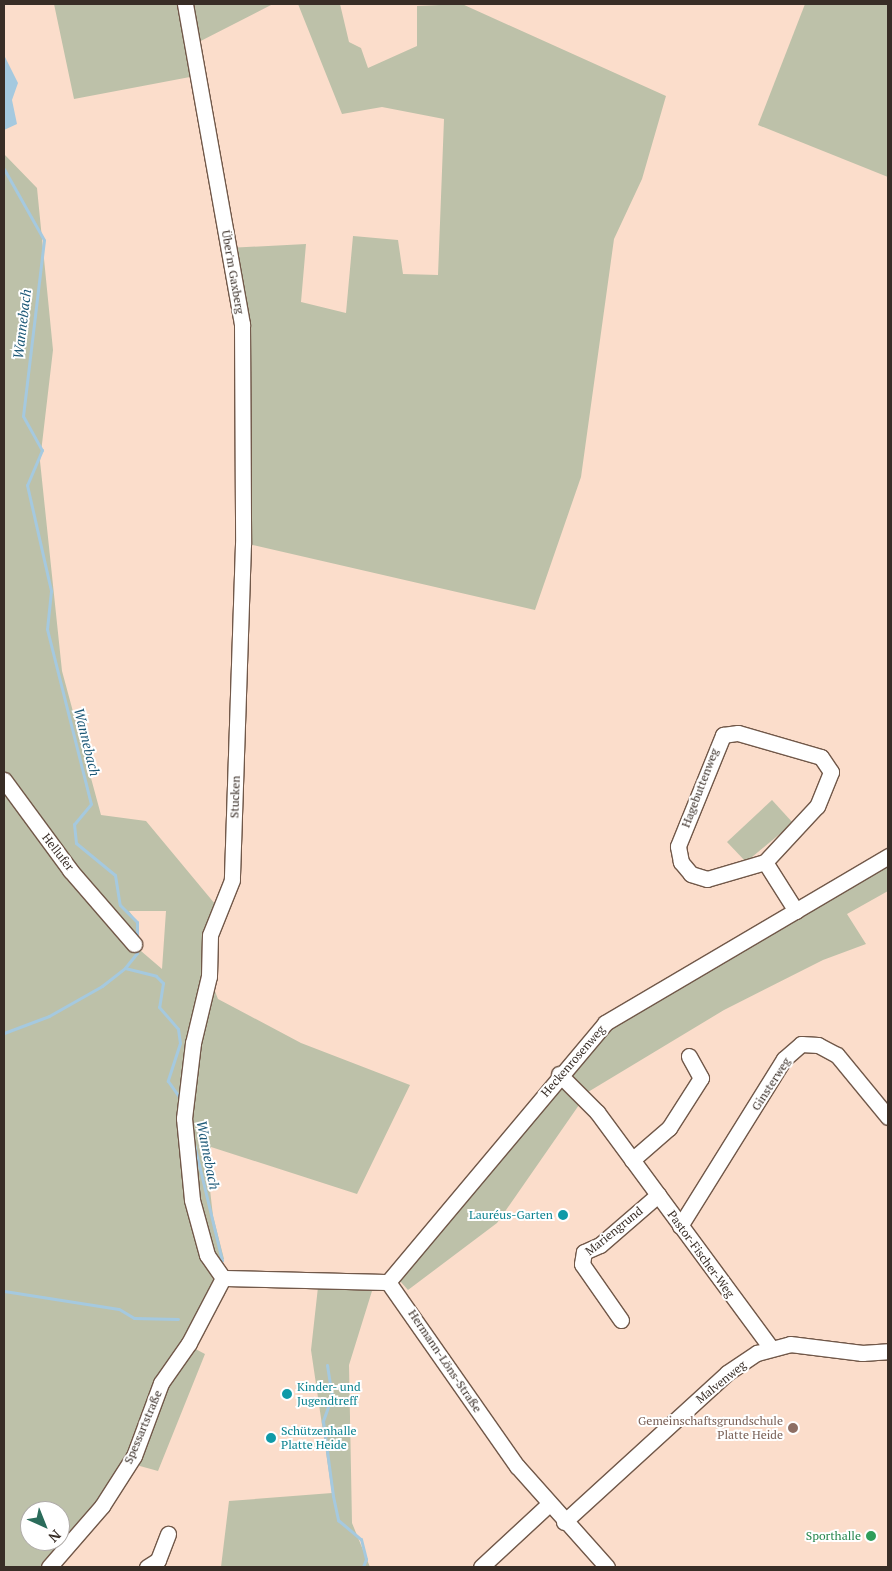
<!DOCTYPE html>
<meta charset="utf-8">
<style>
body{margin:0}
#map{position:relative;width:892px;height:1571px;overflow:hidden;background:#fbddcb;font-family:"PT Serif",serif}
div>[style]{position:absolute}
.green>*{inset:0;background:#bdc1a9}
.water>*{inset:0;background:#a5c9df}
.stream>*{height:3px;margin:-1.5px;padding:0 1.5px;transform-origin:1.5px;border-radius:1.5px;background:#a5c9df}
.roads{filter:drop-shadow(1px 0 #715849) drop-shadow(-1px 0 #715849) drop-shadow(0 1px #715849) drop-shadow(0 -1px #715849)}
.minor>*{height:15px;margin:-7.5px;padding:0 7.5px;transform-origin:7.5px;border-radius:7.5px;background:#fff}
.dots>*{width:14px;height:14px;translate:-50% -50%;box-sizing:border-box;border:2px solid #fff;border-radius:50%}
span{translate:-50% -50%;white-space:nowrap;text-align:center;line-height:1.15;-webkit-text-stroke:4px #fff;paint-order:stroke}
.street-label{font-size:12px;color:#382d26}
.culture-label{font-size:12px;color:#0d838f}
.right{translate:-100% -50%;text-align:right}
.left{translate:0 -50%;text-align:left}
.education-label{font-size:12px;color:#785e54}
.leisure-label{font-size:12px;color:#27864d}
.water-label{font-size:14px;color:#1c5877;font-style:italic}
.frame{position:absolute;inset:0;border:5px solid #382d26;pointer-events:none}
.north{position:absolute;left:20px;top:1501px;width:50px;height:50px;box-sizing:border-box;background:#fff;border:1px solid #afaba8;border-radius:50%;rotate:136deg;font-size:14px;font-weight:700;line-height:20px;text-align:center;color:#382d26}
.north::after{content:'';display:block;margin:auto;width:18px;height:22px;background:#2b6c5b;clip-path:polygon(50% 0,100% 100%,50% 72%,0 100%)}
</style>
<div id="map">
<div class="green">
<div style="clip-path:polygon(54px 4px,273px 4px,185px 49px,190px 77px,74px 99px)"></div>
<div style="clip-path:polygon(298px 4px,340px 4px,349px 42px,361px 48px,368px 68px,417px 46px,417px 6px,462px 4px,666px 96px,642px 179px,614px 239px,581px 477px,535px 610px,240px 542px,240px 325px,227px 248px,306px 244px,301px 302px,346px 313px,353px 236px,398px 240px,403px 274px,438px 275px,444px 119px,382px 107px,342px 114px)"></div>
<div style="clip-path:polygon(805px 4px,888px 4px,888px 177px,758px 125px)"></div>
<div style="clip-path:polygon(evenodd,4px 154px,37px 188px,53px 350px,40px 461px,62px 671px,101px 815px,146px 821px,220px 910px,209px 976px,218px 999px,301px 1043px,410px 1085px,357px 1194px,211px 1147px,207px 1163px,213px 1216px,224px 1259px,218px 1260px,223px 1278px,184px 1343px,205px 1354px,158px 1471px,129px 1463px,49px 1567px,4px 1567px,4px 154px,129px 911px,166px 911px,162px 969px,141px 951px,137px 922px,129px 911px,4px 154px,185px 1125px,208px 1237px,192px 1200px,185px 1125px,4px 154px,30px 1511px,60px 1511px,60px 1541px,30px 1541px,30px 1511px)"></div>
<div style="clip-path:polygon(772px 800px,793px 823px,746px 862px,727px 842px)"></div>
<div style="clip-path:polygon(888px 861px,888px 891px,847px 914px,866px 944px,823px 960px,724px 1010px,588px 1092px,497px 1223px,408px 1290px,400px 1281px,604px 1031px)"></div>
<div style="clip-path:polygon(318px 1287px,372px 1291px,349px 1365px,352px 1523px,370px 1567px,221px 1567px,229px 1501px,332px 1493px,311px 1350px)"></div>
</div>
<div class="water">
<div style="clip-path:polygon(4px 55px,18px 83px,12px 100px,17px 124px,4px 130px)"></div>
</div>
<div class="stream">
<div style="left:4px;top:169px;width:81px;rotate:60.6deg"></div>
<div style="left:44px;top:240px;width:177px;rotate:96.8deg"></div>
<div style="left:23px;top:416px;width:39px;rotate:61deg"></div>
<div style="left:42px;top:450px;width:38px;rotate:113deg"></div>
<div style="left:27px;top:485px;width:109px;rotate:77.2deg"></div>
<div style="left:51px;top:591px;width:38px;rotate:96deg"></div>
<div style="left:47px;top:629px;width:180px;rotate:75.9deg"></div>
<div style="left:91px;top:804px;width:26px;rotate:130deg"></div>
<div style="left:74px;top:824px;width:19px;rotate:84deg"></div>
<div style="left:76px;top:843px;width:50px;rotate:39.4deg"></div>
<div style="left:115px;top:875px;width:30px;rotate:81deg"></div>
<div style="left:120px;top:905px;width:24px;rotate:45deg"></div>
<div style="left:137px;top:922px;width:18px;rotate:90deg"></div>
<div style="left:137px;top:946px;width:7px;rotate:90deg"></div>
<div style="left:137px;top:953px;width:19px;rotate:129deg"></div>
<div style="left:125px;top:968px;width:32px;rotate:14deg"></div>
<div style="left:156px;top:976px;width:10px;rotate:45deg"></div>
<div style="left:163px;top:983px;width:24px;rotate:99deg"></div>
<div style="left:159px;top:1007px;width:29px;rotate:49deg"></div>
<div style="left:178px;top:1029px;width:14px;rotate:82deg"></div>
<div style="left:180px;top:1043px;width:40px;rotate:108deg"></div>
<div style="left:168px;top:1081px;width:21px;rotate:55deg"></div>
<div style="left:4px;top:1033px;width:48px;rotate:-20.7deg"></div>
<div style="left:49px;top:1016px;width:61px;rotate:-29.5deg"></div>
<div style="left:102px;top:986px;width:29px;rotate:-38deg"></div>
<div style="left:194px;top:1144px;width:120px;rotate:76.5deg"></div>
<div style="left:4px;top:1291px;width:116px;rotate:8.9deg"></div>
<div style="left:119px;top:1309px;width:17px;rotate:31deg"></div>
<div style="left:134px;top:1318px;width:44px;rotate:1.3deg"></div>
<div style="left:327px;top:1365px;width:31px;rotate:81deg"></div>
<div style="left:332px;top:1396px;width:27px;rotate:110deg"></div>
<div style="left:323px;top:1421px;width:76px;rotate:82.4deg"></div>
<div style="left:333px;top:1496px;width:25px;rotate:78deg"></div>
<div style="left:338px;top:1520px;width:30px;rotate:40deg"></div>
<div style="left:361px;top:1539px;width:21px;rotate:76deg"></div>
<div style="left:366px;top:1559px;width:9px;rotate:111deg"></div>
</div>
<div class="roads">
<div class="minor">
<div style="left:185px;top:4px;width:325px;rotate:79.9deg"></div>
<div style="left:242px;top:324px;width:220px;rotate:89.7deg"></div>
<div style="left:243px;top:544px;width:336px;rotate:91.9deg"></div>
<div style="left:232px;top:880px;width:59px;rotate:111.8deg"></div>
<div style="left:210px;top:935px;width:41px;rotate:91.4deg"></div>
<div style="left:209px;top:976px;width:69px;rotate:103.4deg"></div>
<div style="left:193px;top:1043px;width:76px;rotate:96.8deg"></div>
<div style="left:184px;top:1118px;width:82px;rotate:84.4deg"></div>
<div style="left:192px;top:1200px;width:57px;rotate:74.7deg"></div>
<div style="left:207px;top:1255px;width:28px;rotate:55deg"></div>
<div style="left:4px;top:780px;width:112px;rotate:53.7deg"></div>
<div style="left:70px;top:870px;width:98px;rotate:49.1deg"></div>
<div style="left:765px;top:862px;width:60px;rotate:163.7deg"></div>
<div style="left:707px;top:879px;width:17px;rotate:-163deg"></div>
<div style="left:691px;top:874px;width:16px;rotate:-130deg"></div>
<div style="left:681px;top:862px;width:16px;rotate:-101deg"></div>
<div style="left:678px;top:846px;width:120px;rotate:-67.9deg"></div>
<div style="left:723px;top:735px;width:15px;rotate:-8deg"></div>
<div style="left:738px;top:733px;width:86px;rotate:16.1deg"></div>
<div style="left:821px;top:757px;width:18px;rotate:56deg"></div>
<div style="left:831px;top:772px;width:37px;rotate:112deg"></div>
<div style="left:817px;top:806px;width:76px;rotate:132.9deg"></div>
<div style="left:765px;top:862px;width:58px;rotate:57.7deg"></div>
<div style="left:559px;top:1074px;width:54px;rotate:45deg"></div>
<div style="left:597px;top:1112px;width:292px;rotate:53.6deg"></div>
<div style="left:632px;top:1160px;width:49px;rotate:-40.9deg"></div>
<div style="left:669px;top:1128px;width:59px;rotate:-57.4deg"></div>
<div style="left:701px;top:1078px;width:25px;rotate:-119deg"></div>
<div style="left:680px;top:1226px;width:197px;rotate:-58.1deg"></div>
<div style="left:784px;top:1059px;width:23px;rotate:-41deg"></div>
<div style="left:801px;top:1044px;width:17px;rotate:3deg"></div>
<div style="left:818px;top:1045px;width:21px;rotate:28deg"></div>
<div style="left:837px;top:1055px;width:80px;rotate:50.6deg"></div>
<div style="left:223px;top:1278px;width:165px;rotate:1.4deg"></div>
<div style="left:388px;top:1282px;width:225px;rotate:55deg"></div>
<div style="left:517px;top:1466px;width:135px;rotate:48.3deg"></div>
<div style="left:388px;top:1282px;width:338px;rotate:-50deg"></div>
<div style="left:605px;top:1023px;width:329px;rotate:-30.5deg"></div>
<div style="left:621px;top:1320px;width:68px;rotate:-124.9deg"></div>
<div style="left:582px;top:1264px;width:12px;rotate:-81deg"></div>
<div style="left:584px;top:1252px;width:17px;rotate:-24deg"></div>
<div style="left:600px;top:1245px;width:77px;rotate:-40.8deg"></div>
<div style="left:564px;top:1522px;width:221px;rotate:-42.4deg"></div>
<div style="left:727px;top:1373px;width:36px;rotate:-34deg"></div>
<div style="left:757px;top:1353px;width:34px;rotate:-15deg"></div>
<div style="left:790px;top:1344px;width:73px;rotate:7.1deg"></div>
<div style="left:862px;top:1353px;width:26px;rotate:-4deg"></div>
<div style="left:49px;top:1567px;width:81px;rotate:-49deg"></div>
<div style="left:102px;top:1506px;width:59px;rotate:-57.4deg"></div>
<div style="left:134px;top:1456px;width:78px;rotate:-69.7deg"></div>
<div style="left:161px;top:1383px;width:49px;rotate:-55deg"></div>
<div style="left:189px;top:1343px;width:73px;rotate:-62.4deg"></div>
<div style="left:147px;top:1567px;width:13px;rotate:-32deg"></div>
<div style="left:158px;top:1560px;width:28px;rotate:-69deg"></div>
<div style="left:481px;top:1567px;width:93px;rotate:-42.8deg"></div>
</div>
</div>
<div class="dots">
<div style="left:563px;top:1215px;background:#0f9aa8"></div>
<div style="left:287px;top:1394px;background:#0f9aa8"></div>
<div style="left:793px;top:1428px;background:#8d6e63"></div>
<div style="left:271px;top:1438px;background:#0f9aa8"></div>
<div style="left:871px;top:1536px;background:#2e9e5b"></div>
</div>
<div class="street-label">
<span style="left:233px;top:272px;rotate:80deg">Über'm Gaxberg</span>
<span style="left:700px;top:788px;rotate:-69deg">Hagebuttenweg</span>
<span style="left:235px;top:797px;rotate:-88deg">Stucken</span>
<span style="left:58px;top:852px;rotate:52deg">Hellufer</span>
<span style="left:573px;top:1061px;rotate:-49deg">Heckenrosenweg</span>
<span style="left:771px;top:1084px;rotate:-57deg">Ginsterweg</span>
<span style="left:614px;top:1231px;rotate:-39deg">Mariengrund</span>
<span style="left:701px;top:1254px;rotate:54deg">Pastor-Fischer-Weg</span>
<span style="left:445px;top:1361px;rotate:56deg">Hermann-Löns-Straße</span>
<span style="left:721px;top:1382px;rotate:-39deg">Malvenweg</span>
<span style="left:143px;top:1427px;rotate:-67deg">Spessartstraße</span>
</div>
<div class="culture-label">
<span class="right" style="left:553px;top:1215px">Lauréus-Garten</span>
<span class="left" style="left:297px;top:1394px">Kinder- und<br>Jugendtreff</span>
<span class="left" style="left:281px;top:1438px">Schützenhalle<br>Platte Heide</span>
</div>
<div class="education-label">
<span class="right" style="left:783px;top:1428px">Gemeinschaftsgrundschule<br>Platte Heide</span>
</div>
<div class="leisure-label">
<span class="right" style="left:861px;top:1536px">Sporthalle</span>
</div>
<div class="water-label">
<span style="left:22px;top:324px;rotate:-83deg">Wannebach</span>
<span style="left:87px;top:742px;rotate:76deg">Wannebach</span>
<span style="left:208px;top:1155px;rotate:79deg">Wannebach</span>
</div>
<div class="frame"></div>
<div class="north">N</div>
</div>
